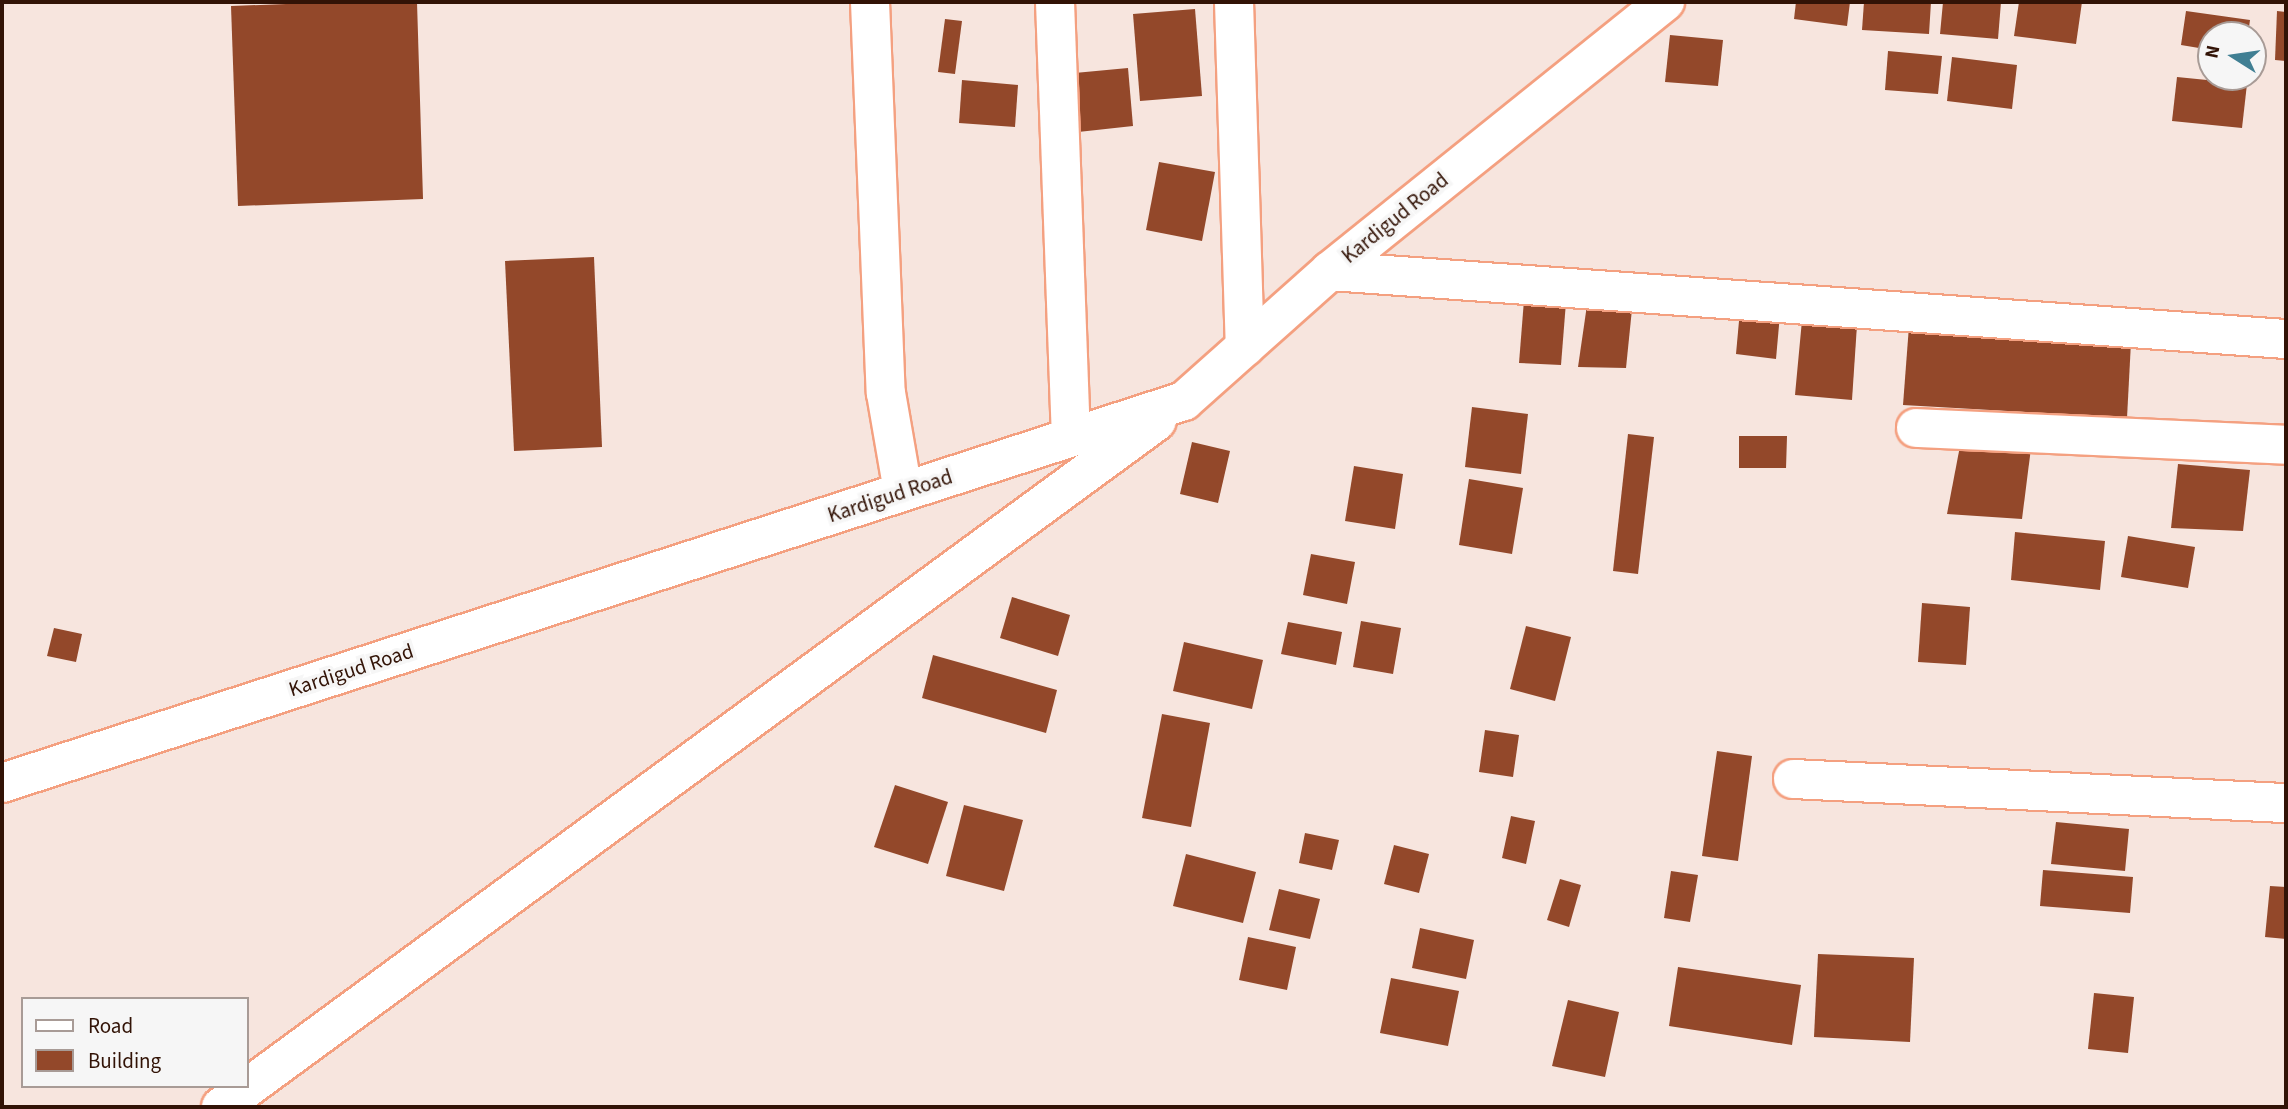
<!DOCTYPE html>
<style>
body{margin:0}
#map{position:relative;width:2288px;height:1109px;overflow:hidden;background:#f7e5de;font-family:"Source Sans 3",sans-serif}
div>[style]{position:absolute}
.building>*{inset:0;background:#93482a}
.roads{filter:drop-shadow(2px 0 #f4a080) drop-shadow(-2px 0 #f4a080) drop-shadow(0 2px #f4a080) drop-shadow(0 -2px #f4a080)}
.minor>*{height:38px;margin:-19px;padding:0 19px;transform-origin:19px;border-radius:19px;background:#fff}
.tertiary>*{height:38px;margin:-19px;padding:0 19px;transform-origin:19px;border-radius:19px;background:#fff}
span{translate:-50% -50%;white-space:nowrap;text-align:center;line-height:1.15;-webkit-text-stroke:7px #f6f6f6;paint-order:stroke}
.street-label{font-size:21px;color:#321306}
.frame{position:absolute;inset:0;border:4px solid #321306;pointer-events:none}
.legend{position:absolute;left:21px;top:997px;width:228px;height:91px;box-sizing:border-box;background:#f6f6f6;border:2px solid #a89b96;margin:0;padding:9px 12px;list-style:none;font-size:21px;color:#321306}
.legend li{display:flex;align-items:center;gap:14px;height:35px}
.legend b{width:35px;border:2px solid #a89b96}
.north{position:absolute;left:2197px;top:21px;width:70px;height:70px;box-sizing:border-box;background:#f6f6f6;border:2px solid #a89b96;border-radius:50%;rotate:282deg;font-size:19px;font-weight:700;line-height:28px;text-align:center;color:#321306}
.north::after{content:'';display:block;margin:auto;width:24px;height:32px;background:#407f93;clip-path:polygon(50% 0,100% 100%,50% 72%,0 100%)}
</style>
<div id="map">
<div class="building">
<div style="clip-path:polygon(337px 2px,417px 2px,423px 199px,238px 206px,231px 6px)"></div>
<div style="clip-path:polygon(1796px 2px,1850px 2px,1847px 26px,1794px 19px)"></div>
<div style="clip-path:polygon(1864px 2px,1931px 2px,1929px 34px,1862px 30px)"></div>
<div style="clip-path:polygon(1943px 2px,2001px 2px,1998px 39px,1940px 34px)"></div>
<div style="clip-path:polygon(2019px 2px,2082px 2px,2076px 44px,2014px 36px)"></div>
<div style="clip-path:polygon(1195px 9px,1202px 96px,1140px 101px,1133px 14px)"></div>
<div style="clip-path:polygon(2186px 11px,2250px 20px,2248px 35px,2211px 35px,2211px 50px,2181px 45px)"></div>
<div style="clip-path:polygon(2277px 11px,2286px 12px,2286px 61px,2275px 60px)"></div>
<div style="clip-path:polygon(945px 19px,962px 21px,955px 74px,938px 72px)"></div>
<div style="clip-path:polygon(1670px 35px,1723px 40px,1718px 86px,1665px 82px)"></div>
<div style="clip-path:polygon(1888px 51px,1942px 56px,1938px 94px,1885px 90px)"></div>
<div style="clip-path:polygon(1952px 57px,2017px 65px,2012px 109px,1947px 101px)"></div>
<div style="clip-path:polygon(1128px 68px,1133px 126px,1069px 133px,1064px 74px)"></div>
<div style="clip-path:polygon(2177px 77px,2247px 84px,2242px 128px,2172px 121px)"></div>
<div style="clip-path:polygon(962px 80px,1018px 85px,1015px 127px,959px 123px)"></div>
<div style="clip-path:polygon(1159px 162px,1215px 172px,1202px 241px,1146px 230px)"></div>
<div style="clip-path:polygon(594px 257px,602px 447px,514px 451px,505px 261px)"></div>
<div style="clip-path:polygon(1524px 300px,1566px 302px,1561px 365px,1519px 363px)"></div>
<div style="clip-path:polygon(1587px 305px,1632px 309px,1626px 368px,1578px 367px)"></div>
<div style="clip-path:polygon(1740px 310px,1780px 314px,1776px 359px,1736px 354px)"></div>
<div style="clip-path:polygon(1802px 320px,1857px 325px,1852px 400px,1795px 395px)"></div>
<div style="clip-path:polygon(1909px 326px,2131px 342px,2127px 418px,1903px 405px)"></div>
<div style="clip-path:polygon(1472px 407px,1528px 414px,1521px 474px,1465px 467px)"></div>
<div style="clip-path:polygon(1628px 434px,1654px 437px,1638px 574px,1613px 571px)"></div>
<div style="clip-path:polygon(1739px 436px,1787px 436px,1786px 468px,1739px 468px)"></div>
<div style="clip-path:polygon(1192px 442px,1230px 451px,1218px 503px,1180px 494px)"></div>
<div style="clip-path:polygon(1960px 446px,2031px 448px,2022px 519px,1947px 514px)"></div>
<div style="clip-path:polygon(2178px 464px,2250px 470px,2243px 531px,2171px 528px)"></div>
<div style="clip-path:polygon(1354px 466px,1403px 474px,1395px 529px,1345px 521px)"></div>
<div style="clip-path:polygon(1469px 479px,1523px 488px,1512px 554px,1459px 545px)"></div>
<div style="clip-path:polygon(2015px 532px,2105px 541px,2100px 590px,2011px 580px)"></div>
<div style="clip-path:polygon(2128px 536px,2195px 547px,2188px 588px,2121px 577px)"></div>
<div style="clip-path:polygon(1311px 554px,1355px 562px,1347px 604px,1303px 595px)"></div>
<div style="clip-path:polygon(1012px 597px,1070px 615px,1058px 656px,1000px 638px)"></div>
<div style="clip-path:polygon(1922px 603px,1970px 607px,1966px 665px,1918px 662px)"></div>
<div style="clip-path:polygon(1361px 621px,1401px 628px,1393px 674px,1353px 667px)"></div>
<div style="clip-path:polygon(1288px 622px,1342px 632px,1336px 665px,1281px 654px)"></div>
<div style="clip-path:polygon(1526px 626px,1571px 637px,1555px 701px,1510px 689px)"></div>
<div style="clip-path:polygon(54px 628px,82px 634px,76px 662px,47px 656px)"></div>
<div style="clip-path:polygon(1184px 642px,1263px 660px,1252px 709px,1173px 691px)"></div>
<div style="clip-path:polygon(933px 655px,1057px 690px,1046px 733px,922px 698px)"></div>
<div style="clip-path:polygon(1162px 714px,1210px 723px,1191px 827px,1142px 818px)"></div>
<div style="clip-path:polygon(1485px 730px,1519px 735px,1513px 777px,1479px 772px)"></div>
<div style="clip-path:polygon(1717px 751px,1752px 756px,1738px 861px,1702px 856px)"></div>
<div style="clip-path:polygon(895px 785px,948px 802px,928px 864px,874px 847px)"></div>
<div style="clip-path:polygon(964px 805px,1023px 820px,1004px 891px,946px 876px)"></div>
<div style="clip-path:polygon(1511px 816px,1535px 821px,1526px 864px,1502px 858px)"></div>
<div style="clip-path:polygon(2056px 822px,2129px 829px,2125px 871px,2051px 864px)"></div>
<div style="clip-path:polygon(1305px 833px,1339px 840px,1332px 870px,1299px 863px)"></div>
<div style="clip-path:polygon(1394px 845px,1429px 854px,1419px 893px,1384px 884px)"></div>
<div style="clip-path:polygon(1186px 854px,1256px 872px,1243px 923px,1173px 906px)"></div>
<div style="clip-path:polygon(2043px 870px,2133px 877px,2130px 913px,2040px 906px)"></div>
<div style="clip-path:polygon(1671px 871px,1698px 875px,1690px 922px,1664px 918px)"></div>
<div style="clip-path:polygon(1560px 879px,1581px 885px,1569px 927px,1547px 920px)"></div>
<div style="clip-path:polygon(2270px 886px,2286px 887px,2286px 939px,2265px 937px)"></div>
<div style="clip-path:polygon(1279px 889px,1320px 899px,1310px 939px,1269px 930px)"></div>
<div style="clip-path:polygon(1420px 928px,1474px 940px,1466px 979px,1412px 968px)"></div>
<div style="clip-path:polygon(1248px 937px,1296px 947px,1287px 990px,1239px 980px)"></div>
<div style="clip-path:polygon(1818px 954px,1914px 958px,1910px 1042px,1814px 1037px)"></div>
<div style="clip-path:polygon(1678px 967px,1801px 985px,1792px 1045px,1669px 1026px)"></div>
<div style="clip-path:polygon(1391px 978px,1459px 991px,1448px 1046px,1380px 1033px)"></div>
<div style="clip-path:polygon(2094px 993px,2134px 997px,2128px 1053px,2088px 1049px)"></div>
<div style="clip-path:polygon(1568px 1000px,1619px 1012px,1605px 1077px,1552px 1066px)"></div>
</div>
<div class="roads">
<div class="minor">
<div style="left:870px;top:2px;width:391px;rotate:87.7deg"></div>
<div style="left:886px;top:393px;width:99px;rotate:80.2deg"></div>
<div style="left:1055px;top:2px;width:435px;rotate:87.9deg"></div>
<div style="left:1234px;top:2px;width:345px;rotate:88.2deg"></div>
<div style="left:1330px;top:271px;width:958px;rotate:4.07deg"></div>
<div style="left:1916px;top:428px;width:370px;rotate:2.6deg"></div>
<div style="left:1793px;top:779px;width:494px;rotate:2.8deg"></div>
</div>
<div class="tertiary">
<div style="left:2px;top:783px;width:1242px;rotate:-17.91deg"></div>
<div style="left:1184px;top:401px;width:195px;rotate:-41.7deg"></div>
<div style="left:1330px;top:271px;width:430px;rotate:-38.8deg"></div>
<div style="left:221px;top:1107px;width:1160px;rotate:-36.24deg"></div>
</div>
</div>
<div class="street-label">
<span style="left:1395px;top:218px;rotate:-39deg">Kardigud Road</span>
<span style="left:890px;top:496px;rotate:-18deg">Kardigud Road</span>
<span style="left:351px;top:670px;rotate:-18deg">Kardigud Road</span>
</div>
<div class="frame"></div>
<ul class="legend">
<li><b style="height:9px;background:#fff"></b>Road</li>
<li><b style="height:19px;background:#93482a"></b>Building</li>
</ul>
<div class="north">N</div>
</div>
